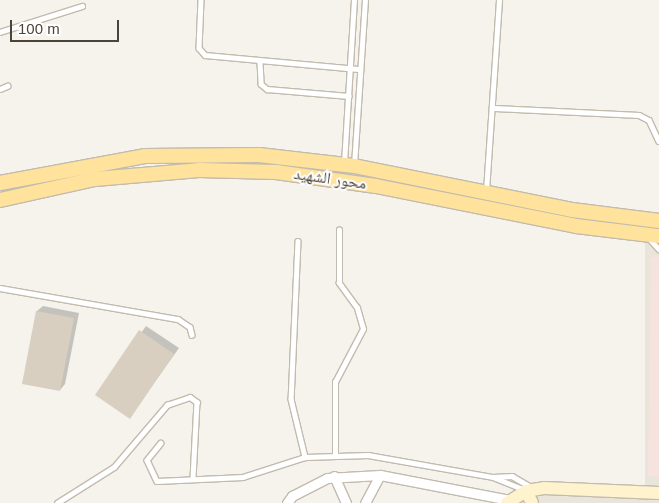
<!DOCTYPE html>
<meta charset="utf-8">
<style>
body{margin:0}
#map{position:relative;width:659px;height:503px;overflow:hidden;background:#f6f3ec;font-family:Helvetica,"Noto Naskh Arabic",sans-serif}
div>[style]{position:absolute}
.residential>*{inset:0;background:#eae5da}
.medical>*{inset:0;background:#f6e3e0}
.shadow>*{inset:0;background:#0003}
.building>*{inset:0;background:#d8cfc1}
.roads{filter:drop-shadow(1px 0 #c2bbae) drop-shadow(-1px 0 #c2bbae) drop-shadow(0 1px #c2bbae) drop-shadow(0 -1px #c2bbae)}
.service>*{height:4.5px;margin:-2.25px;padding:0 2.25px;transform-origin:2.25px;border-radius:2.25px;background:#fff}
.minor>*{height:9px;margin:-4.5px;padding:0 4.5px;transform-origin:4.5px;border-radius:4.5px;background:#fff}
.secondary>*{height:12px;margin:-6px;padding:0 6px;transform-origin:6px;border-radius:6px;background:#fff3cd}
.primary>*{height:14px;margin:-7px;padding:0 7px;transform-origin:7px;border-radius:7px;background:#ffe39c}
span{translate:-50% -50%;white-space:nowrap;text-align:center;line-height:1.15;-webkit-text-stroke:4px #fff;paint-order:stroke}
.street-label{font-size:16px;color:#4b4439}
.scale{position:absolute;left:10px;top:20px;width:109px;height:22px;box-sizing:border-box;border:2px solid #4b4439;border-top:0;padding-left:6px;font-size:15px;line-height:18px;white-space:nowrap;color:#4b4439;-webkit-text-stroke:4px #fff;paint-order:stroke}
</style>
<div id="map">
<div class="residential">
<div style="clip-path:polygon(645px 225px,659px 226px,659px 503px,519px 503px,543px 495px,645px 499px)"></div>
</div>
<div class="medical">
<div style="clip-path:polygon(651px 257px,659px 257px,659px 477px,648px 476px)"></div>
</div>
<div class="shadow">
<div style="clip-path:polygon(43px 306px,79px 313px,65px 384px,60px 390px,24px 383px,37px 311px)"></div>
<div style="clip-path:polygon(146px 326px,179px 348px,130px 417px,97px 395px)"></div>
</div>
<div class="building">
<div style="clip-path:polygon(36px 311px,74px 318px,60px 391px,22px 384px)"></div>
<div style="clip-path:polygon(139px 330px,174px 354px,130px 419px,95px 395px)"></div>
</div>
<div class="roads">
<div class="service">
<div style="left:201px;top:0;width:48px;rotate:92.4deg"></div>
<div style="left:199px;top:48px;width:9px;rotate:49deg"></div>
<div style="left:205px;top:55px;width:156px;rotate:5.2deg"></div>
<div style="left:0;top:32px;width:86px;rotate:-17.6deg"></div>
<div style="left:260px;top:62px;width:22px;rotate:87deg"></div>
<div style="left:261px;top:84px;width:8px;rotate:40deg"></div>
<div style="left:267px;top:89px;width:82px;rotate:4.9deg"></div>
<div style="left:0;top:89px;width:8px;rotate:-23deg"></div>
<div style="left:495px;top:108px;width:144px;rotate:2.8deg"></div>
<div style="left:639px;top:115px;width:11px;rotate:27deg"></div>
<div style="left:649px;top:120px;width:23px;rotate:65deg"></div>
<div style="left:344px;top:163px;width:163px;rotate:-86.5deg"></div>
<div style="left:354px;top:165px;width:165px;rotate:-86.2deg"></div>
<div style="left:486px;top:191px;width:191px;rotate:-86.1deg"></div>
<div style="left:649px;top:238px;width:15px;rotate:48deg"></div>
<div style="left:298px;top:241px;width:158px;rotate:92.5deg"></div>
<div style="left:291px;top:399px;width:60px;rotate:76.4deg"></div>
<div style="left:0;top:288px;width:181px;rotate:9.9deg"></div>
<div style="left:178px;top:319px;width:14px;rotate:34deg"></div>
<div style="left:190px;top:327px;width:8px;rotate:76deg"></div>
<div style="left:161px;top:443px;width:22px;rotate:129deg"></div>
<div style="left:147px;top:460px;width:23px;rotate:65deg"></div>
<div style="left:157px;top:481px;width:86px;rotate:-2.7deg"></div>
<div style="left:243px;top:477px;width:65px;rotate:-17.9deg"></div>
<div style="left:305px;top:457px;width:63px;rotate:-1.8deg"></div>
<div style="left:368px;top:455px;width:127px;rotate:10deg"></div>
<div style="left:493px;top:477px;width:35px;rotate:22deg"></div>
<div style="left:335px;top:455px;width:73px;rotate:-90deg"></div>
<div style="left:335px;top:382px;width:60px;rotate:-62.2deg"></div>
<div style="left:363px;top:329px;width:22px;rotate:-106deg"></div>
<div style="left:357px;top:308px;width:31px;rotate:-126deg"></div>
<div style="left:339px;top:283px;width:53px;rotate:-90deg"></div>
<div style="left:493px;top:477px;width:19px;rotate:-3deg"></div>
<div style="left:512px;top:476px;width:22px;rotate:30deg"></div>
<div style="left:57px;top:503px;width:67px;rotate:-32.3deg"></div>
<div style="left:114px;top:467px;width:82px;rotate:-49.5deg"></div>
<div style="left:167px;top:405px;width:24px;rotate:-19deg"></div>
<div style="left:190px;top:397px;width:9px;rotate:36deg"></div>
<div style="left:197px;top:402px;width:77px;rotate:93deg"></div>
</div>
<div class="minor">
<div style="left:334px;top:476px;width:30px;rotate:66deg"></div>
<div style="left:287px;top:503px;width:9px;rotate:-54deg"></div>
<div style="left:292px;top:496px;width:39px;rotate:-27deg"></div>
<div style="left:327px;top:478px;width:53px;rotate:-3.2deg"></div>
<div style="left:380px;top:475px;width:132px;rotate:10.9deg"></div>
<div style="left:365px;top:503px;width:32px;rotate:-62deg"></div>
</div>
<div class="secondary">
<div style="left:526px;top:491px;width:13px;rotate:63deg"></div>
<div style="left:507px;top:503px;width:22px;rotate:-32deg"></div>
<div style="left:526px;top:491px;width:18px;rotate:-9deg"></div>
<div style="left:544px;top:488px;width:115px;rotate:2.5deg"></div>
</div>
<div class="primary">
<div style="left:0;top:183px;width:147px;rotate:-10.5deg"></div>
<div style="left:145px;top:156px;width:114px;rotate:-0.5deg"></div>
<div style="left:259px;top:155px;width:96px;rotate:6.6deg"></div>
<div style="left:354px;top:166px;width:222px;rotate:11.4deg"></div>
<div style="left:572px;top:210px;width:88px;rotate:7.2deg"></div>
<div style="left:0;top:200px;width:97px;rotate:-12.5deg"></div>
<div style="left:95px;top:179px;width:104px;rotate:-4.9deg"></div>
<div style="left:199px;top:170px;width:77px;rotate:1.5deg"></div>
<div style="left:276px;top:172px;width:101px;rotate:8deg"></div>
<div style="left:376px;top:186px;width:204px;rotate:11.3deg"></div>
<div style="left:576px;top:226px;width:84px;rotate:6.9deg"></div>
</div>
</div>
<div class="street-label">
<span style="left:330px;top:179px;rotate:8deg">محور الشهيد</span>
</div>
<div class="scale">100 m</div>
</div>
